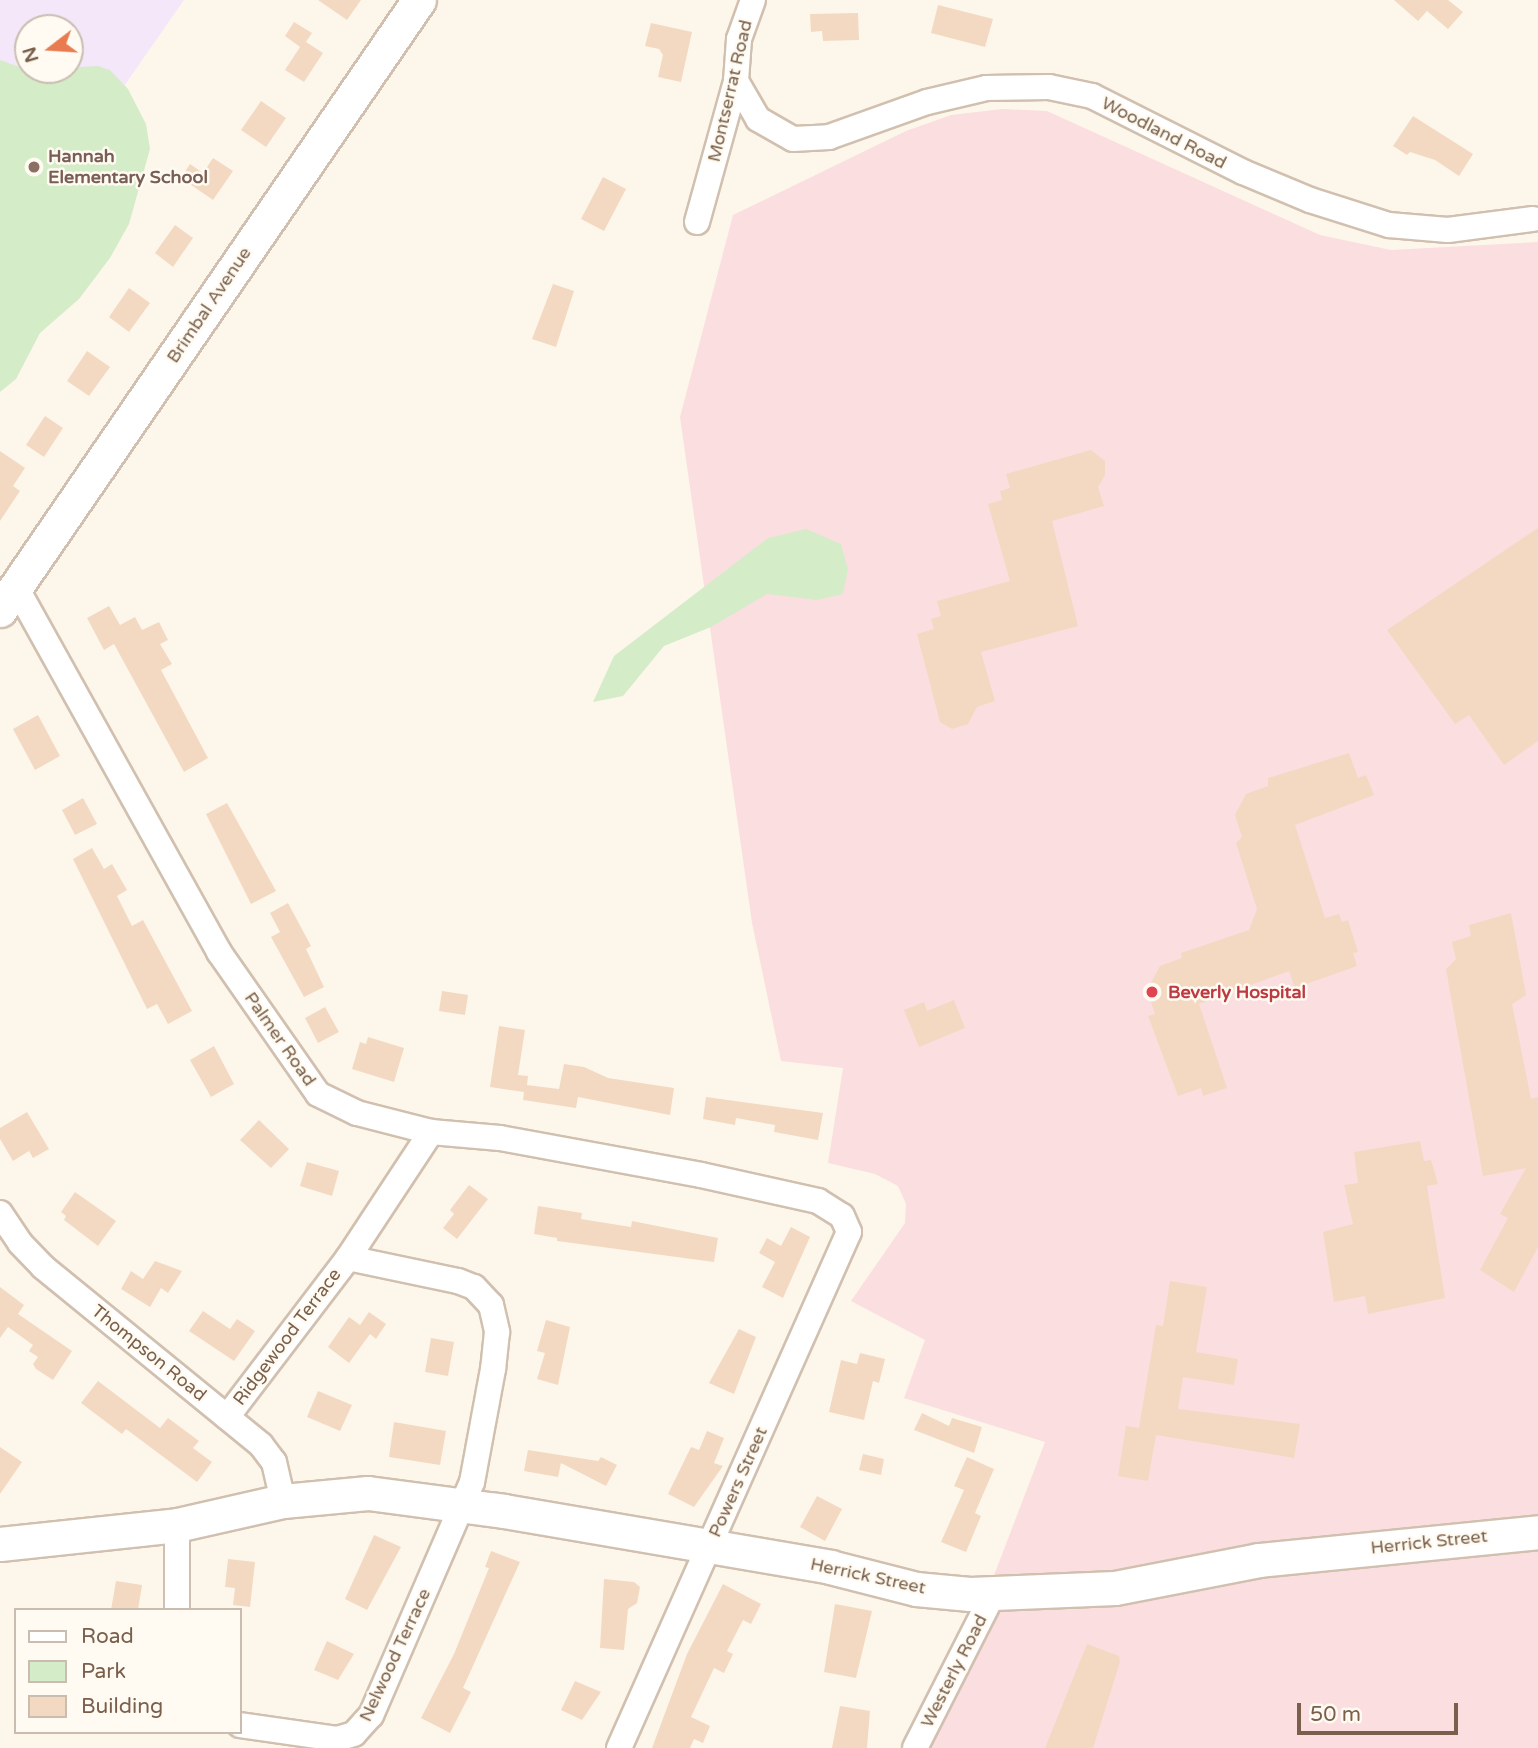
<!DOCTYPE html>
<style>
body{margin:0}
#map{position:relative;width:1538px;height:1748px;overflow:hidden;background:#fdf7eb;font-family:"Varela Round",sans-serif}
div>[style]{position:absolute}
.education>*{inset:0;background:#f4e7fa}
.medical>*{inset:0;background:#fbdee0}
.green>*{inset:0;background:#d5ecc8}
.building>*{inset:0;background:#f3d9c2}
.roads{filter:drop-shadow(2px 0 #d1c0af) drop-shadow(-2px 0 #d1c0af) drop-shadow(0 2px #d1c0af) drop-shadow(0 -2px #d1c0af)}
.street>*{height:24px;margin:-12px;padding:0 12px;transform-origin:12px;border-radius:12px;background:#fff}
.secondary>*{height:33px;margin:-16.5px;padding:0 16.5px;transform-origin:16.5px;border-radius:16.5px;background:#fff}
.dots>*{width:19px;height:19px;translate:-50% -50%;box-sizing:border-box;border:4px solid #fffbf2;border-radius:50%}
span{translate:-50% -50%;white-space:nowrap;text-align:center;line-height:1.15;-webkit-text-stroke:5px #fffbf2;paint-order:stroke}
.street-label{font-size:18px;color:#7a604c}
.education-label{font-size:18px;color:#785e54;font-weight:700}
.left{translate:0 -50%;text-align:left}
.health-label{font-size:18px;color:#be3a42;font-weight:700}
.legend{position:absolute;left:14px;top:1608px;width:228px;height:126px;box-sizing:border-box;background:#fffbf2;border:2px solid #cabdb0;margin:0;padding:9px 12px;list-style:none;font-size:21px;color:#7a604c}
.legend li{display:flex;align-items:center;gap:14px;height:35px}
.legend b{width:35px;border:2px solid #cabdb0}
.north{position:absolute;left:14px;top:14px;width:70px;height:70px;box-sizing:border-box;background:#fffbf2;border:2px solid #cabdb0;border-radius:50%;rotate:253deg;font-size:19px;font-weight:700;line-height:28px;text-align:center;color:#7a604c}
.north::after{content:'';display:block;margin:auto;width:24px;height:32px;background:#e87b4f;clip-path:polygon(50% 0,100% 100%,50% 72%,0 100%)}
.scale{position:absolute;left:1297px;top:1703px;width:161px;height:32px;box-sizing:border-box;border:4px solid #7a604c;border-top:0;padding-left:9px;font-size:21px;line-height:24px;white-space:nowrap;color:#7a604c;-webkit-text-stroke:5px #fffbf2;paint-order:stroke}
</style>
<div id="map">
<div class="education">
<div style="clip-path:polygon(evenodd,0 0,184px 0,0 264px,0 0,28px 28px,70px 28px,70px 70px,28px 70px,28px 28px)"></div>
</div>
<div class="medical">
<div style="clip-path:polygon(1002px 109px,1047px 111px,1320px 235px,1391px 250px,1538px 242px,1538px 1748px,928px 1748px,1045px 1442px,904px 1398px,925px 1340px,851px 1301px,905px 1223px,906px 1204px,898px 1186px,875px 1174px,828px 1163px,843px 1068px,781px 1061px,752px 923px,680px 417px,733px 215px,906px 131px,951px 115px)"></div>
</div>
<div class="green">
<div style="clip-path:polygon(0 60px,28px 70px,98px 66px,110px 70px,128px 89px,146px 124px,150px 149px,129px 224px,110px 258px,79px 299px,40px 333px,16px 379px,0 392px)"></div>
<div style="clip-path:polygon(806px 529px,841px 544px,848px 569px,843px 594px,817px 600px,767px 594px,711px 627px,664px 646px,623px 696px,593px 702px,614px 656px,768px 538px)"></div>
</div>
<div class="building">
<div style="clip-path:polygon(318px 0,361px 0,347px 20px)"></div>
<div style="clip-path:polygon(1394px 0,1448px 0,1463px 12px,1448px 29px,1427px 11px,1418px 21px)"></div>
<div style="clip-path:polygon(938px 5px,993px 19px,985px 47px,931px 33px)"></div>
<div style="clip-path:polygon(858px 13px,859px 40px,823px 41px,822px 31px,811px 32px,810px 14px)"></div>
<div style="clip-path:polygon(294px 22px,312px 33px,306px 42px,323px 53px,304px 82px,285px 70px,300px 47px,285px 36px)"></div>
<div style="clip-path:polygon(651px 23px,692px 32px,681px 82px,658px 77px,663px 55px,659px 49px,645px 46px)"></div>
<div style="clip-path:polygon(261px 101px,286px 118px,266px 147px,241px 130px)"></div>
<div style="clip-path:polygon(1413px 116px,1473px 154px,1459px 176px,1435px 160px,1410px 152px,1407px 155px,1393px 146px)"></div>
<div style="clip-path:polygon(213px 158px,233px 171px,213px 200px,181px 178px,190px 164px,203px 173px)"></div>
<div style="clip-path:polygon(603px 177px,626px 189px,604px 231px,581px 219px)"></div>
<div style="clip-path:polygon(175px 225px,193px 238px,173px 267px,155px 253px)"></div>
<div style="clip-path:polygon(553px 284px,574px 291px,556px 347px,532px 339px)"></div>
<div style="clip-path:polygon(129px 288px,150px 303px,129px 332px,109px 317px)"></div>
<div style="clip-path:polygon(87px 351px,110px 367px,89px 396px,67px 381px)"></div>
<div style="clip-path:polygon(45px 416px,63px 428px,44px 457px,26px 445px)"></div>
<div style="clip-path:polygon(1091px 450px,1105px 461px,1105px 475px,1098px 487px,1104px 506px,1052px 521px,1078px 626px,981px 652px,995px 701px,977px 707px,968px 724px,952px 729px,940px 722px,917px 634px,934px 629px,931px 619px,941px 616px,937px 601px,1010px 581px,988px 504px,1002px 500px,1000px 491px,1010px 488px,1006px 474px)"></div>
<div style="clip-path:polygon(0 451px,25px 468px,13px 486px,20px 491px,0 521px)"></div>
<div style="clip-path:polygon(1538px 528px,1538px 741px,1504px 765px,1469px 715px,1455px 724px,1387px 630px)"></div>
<div style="clip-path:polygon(109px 606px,120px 625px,135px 617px,142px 630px,159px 622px,168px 640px,160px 644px,172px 664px,161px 670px,208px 758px,184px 772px,114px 644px,104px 650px,87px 618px)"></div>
<div style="clip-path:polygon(38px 715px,60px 756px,35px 770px,13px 729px)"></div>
<div style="clip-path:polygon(1349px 753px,1358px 778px,1366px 775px,1374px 795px,1295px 825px,1325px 918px,1339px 914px,1342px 922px,1348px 920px,1358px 952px,1353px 953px,1357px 966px,1295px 988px,1289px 971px,1199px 1004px,1227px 1088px,1203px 1096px,1201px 1088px,1178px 1096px,1148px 1016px,1155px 1014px,1147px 990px,1160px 966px,1182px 958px,1181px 953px,1249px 930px,1257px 909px,1236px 843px,1242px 837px,1235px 815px,1246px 794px,1268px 786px,1268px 778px)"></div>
<div style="clip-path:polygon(83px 798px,97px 824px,75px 835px,62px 810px)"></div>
<div style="clip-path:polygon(227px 803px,276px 891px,251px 904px,206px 814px)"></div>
<div style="clip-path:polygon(92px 848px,104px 869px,112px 864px,127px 890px,117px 896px,132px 926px,143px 920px,192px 1011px,168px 1024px,157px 1004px,147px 1009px,73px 859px)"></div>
<div style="clip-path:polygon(288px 903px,311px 946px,306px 949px,324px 987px,304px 997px,271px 937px,280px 932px,270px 913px)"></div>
<div style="clip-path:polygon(1511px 913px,1526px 995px,1512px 1004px,1531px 1099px,1538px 1097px,1538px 1247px,1514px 1292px,1480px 1270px,1508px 1218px,1500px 1214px,1526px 1168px,1483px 1176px,1446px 969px,1456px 959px,1452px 942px,1471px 936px,1469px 925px)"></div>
<div style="clip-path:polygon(442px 991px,468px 995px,465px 1015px,439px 1011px)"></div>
<div style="clip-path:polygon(954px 1000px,965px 1028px,919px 1047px,904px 1010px,924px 1002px,927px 1011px)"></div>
<div style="clip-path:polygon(325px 1007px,339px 1032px,318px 1043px,305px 1018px)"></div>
<div style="clip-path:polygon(499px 1026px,525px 1030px,518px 1075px,528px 1076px,527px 1085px,559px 1089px,564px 1064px,584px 1067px,608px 1078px,674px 1088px,670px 1115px,578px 1097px,576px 1108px,523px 1100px,524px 1092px,490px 1087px)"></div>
<div style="clip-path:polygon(368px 1037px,404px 1048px,394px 1082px,352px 1069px,360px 1042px,366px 1044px)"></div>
<div style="clip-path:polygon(214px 1046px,234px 1084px,211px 1097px,190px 1060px)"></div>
<div style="clip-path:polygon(706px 1097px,823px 1113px,818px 1140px,774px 1132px,775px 1125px,736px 1118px,735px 1125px,703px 1119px)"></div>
<div style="clip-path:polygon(27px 1112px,49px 1149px,33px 1158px,29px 1151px,13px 1161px,0 1139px,0 1128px)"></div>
<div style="clip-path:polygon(259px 1120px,289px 1149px,271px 1168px,240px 1140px)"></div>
<div style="clip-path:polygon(1420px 1141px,1424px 1161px,1431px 1160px,1438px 1184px,1427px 1186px,1445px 1298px,1368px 1314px,1365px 1296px,1334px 1302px,1323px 1232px,1353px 1224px,1344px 1185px,1358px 1183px,1354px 1152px)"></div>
<div style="clip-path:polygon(307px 1162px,339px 1171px,332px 1196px,300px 1186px)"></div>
<div style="clip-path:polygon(469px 1185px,488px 1199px,457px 1239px,443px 1228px,454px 1214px,450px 1210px)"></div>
<div style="clip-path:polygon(75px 1192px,116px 1221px,98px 1246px,64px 1220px,66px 1216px,61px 1212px)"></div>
<div style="clip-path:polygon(538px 1206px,582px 1213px,581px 1219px,631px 1227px,632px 1221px,718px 1238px,714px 1262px,557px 1241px,557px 1238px,534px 1234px)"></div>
<div style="clip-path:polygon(791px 1227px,810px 1237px,783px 1298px,762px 1287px,775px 1262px,759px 1253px,767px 1238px,781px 1246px)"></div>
<div style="clip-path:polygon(155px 1261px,182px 1271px,168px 1293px,161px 1288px,150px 1307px,121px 1289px,131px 1271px,143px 1279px)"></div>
<div style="clip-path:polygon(1170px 1281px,1207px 1287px,1196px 1352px,1238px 1359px,1234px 1385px,1183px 1377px,1178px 1409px,1300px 1424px,1294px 1458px,1156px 1435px,1148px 1481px,1118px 1476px,1126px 1426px,1139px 1428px,1156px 1325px,1163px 1326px)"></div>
<div style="clip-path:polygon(0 1287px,24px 1305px,18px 1314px,72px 1351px,53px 1380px,36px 1369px,33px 1364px,38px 1357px,29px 1351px,33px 1345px,8px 1327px,0 1338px)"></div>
<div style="clip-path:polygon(203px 1311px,230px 1329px,237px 1319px,255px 1331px,234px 1361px,189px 1331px)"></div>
<div style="clip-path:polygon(369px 1312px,386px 1324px,376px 1339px,370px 1334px,349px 1363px,328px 1347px,349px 1317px,360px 1325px)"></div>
<div style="clip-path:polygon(546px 1320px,570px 1327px,558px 1385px,537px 1379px,545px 1353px,537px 1351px)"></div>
<div style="clip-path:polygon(739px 1329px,756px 1337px,734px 1394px,709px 1383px)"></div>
<div style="clip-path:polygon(431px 1338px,454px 1342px,448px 1376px,425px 1372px)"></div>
<div style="clip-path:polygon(860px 1353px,885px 1359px,879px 1383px,873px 1381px,864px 1420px,829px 1412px,841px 1360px,857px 1364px)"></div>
<div style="clip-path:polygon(98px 1381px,160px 1428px,168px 1418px,199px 1441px,193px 1448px,212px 1462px,197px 1482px,126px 1429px,122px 1434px,81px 1403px)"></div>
<div style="clip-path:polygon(318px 1391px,352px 1405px,340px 1431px,307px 1417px)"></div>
<div style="clip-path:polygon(922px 1413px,949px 1426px,952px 1418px,982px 1427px,974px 1453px,914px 1430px)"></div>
<div style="clip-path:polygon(394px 1422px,446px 1431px,440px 1465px,389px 1457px)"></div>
<div style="clip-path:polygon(707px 1431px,724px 1438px,714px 1463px,723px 1466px,694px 1507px,668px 1494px,691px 1447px,699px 1450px)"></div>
<div style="clip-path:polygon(0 1447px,22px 1462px,0 1494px)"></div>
<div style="clip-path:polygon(528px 1450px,598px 1461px,601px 1457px,617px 1465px,606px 1486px,561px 1463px,558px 1477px,524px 1471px)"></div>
<div style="clip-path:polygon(863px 1454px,884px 1459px,881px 1475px,859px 1470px)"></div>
<div style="clip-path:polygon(967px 1457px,994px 1469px,975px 1513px,981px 1516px,966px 1552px,941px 1542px,964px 1490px,954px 1486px)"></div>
<div style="clip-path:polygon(817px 1496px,842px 1509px,825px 1541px,800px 1527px)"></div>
<div style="clip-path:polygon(374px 1535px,401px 1547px,367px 1610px,345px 1599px)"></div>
<div style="clip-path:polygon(491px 1551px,520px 1562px,463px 1688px,471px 1692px,450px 1733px,421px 1718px,454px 1654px,489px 1568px,485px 1567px)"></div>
<div style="clip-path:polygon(228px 1559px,255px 1562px,250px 1607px,233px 1605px,235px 1588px,225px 1587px)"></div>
<div style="clip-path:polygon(604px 1579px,634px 1582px,640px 1587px,637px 1603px,628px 1609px,624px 1650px,600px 1648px)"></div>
<div style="clip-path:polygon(116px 1581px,142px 1585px,138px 1610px,111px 1610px)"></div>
<div style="clip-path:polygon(723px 1584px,761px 1604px,751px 1624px,743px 1620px,727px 1651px,733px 1654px,724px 1673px,714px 1668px,691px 1717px,710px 1726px,703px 1743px,694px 1739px,690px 1748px,652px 1748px,687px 1654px)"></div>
<div style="clip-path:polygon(835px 1604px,872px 1611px,856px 1678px,824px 1672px)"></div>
<div style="clip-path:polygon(327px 1641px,354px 1654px,338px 1680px,314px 1670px)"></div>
<div style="clip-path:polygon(1087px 1644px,1119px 1656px,1120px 1662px,1093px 1748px,1045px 1748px)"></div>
<div style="clip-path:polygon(575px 1681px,601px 1692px,582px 1720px,561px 1710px)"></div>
<div style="clip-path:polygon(840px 1706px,870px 1711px,867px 1748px,832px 1748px)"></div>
</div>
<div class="roads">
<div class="street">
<div style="left:736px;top:81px;width:44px;rotate:59.9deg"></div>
<div style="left:758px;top:119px;width:40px;rotate:29.7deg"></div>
<div style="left:793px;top:139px;width:36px;rotate:-3deg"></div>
<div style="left:829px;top:137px;width:104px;rotate:-19.7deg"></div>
<div style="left:927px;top:102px;width:61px;rotate:-13.3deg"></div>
<div style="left:986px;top:88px;width:63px;rotate:-0.9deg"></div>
<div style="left:1049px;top:87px;width:44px;rotate:11.8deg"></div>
<div style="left:1092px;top:96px;width:169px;rotate:26.7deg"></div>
<div style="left:1243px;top:172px;width:73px;rotate:22.7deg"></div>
<div style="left:1310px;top:200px;width:83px;rotate:17.6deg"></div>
<div style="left:1389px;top:225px;width:59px;rotate:4.8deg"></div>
<div style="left:1448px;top:230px;width:86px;rotate:-7.4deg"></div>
<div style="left:697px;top:222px;width:146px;rotate:-74.5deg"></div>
<div style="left:736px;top:81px;width:42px;rotate:-85.9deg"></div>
<div style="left:739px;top:39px;width:41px;rotate:-70.3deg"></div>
<div style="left:16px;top:587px;width:418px;rotate:60.9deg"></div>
<div style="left:219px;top:952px;width:173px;rotate:55.1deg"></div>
<div style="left:318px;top:1094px;width:43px;rotate:26deg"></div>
<div style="left:357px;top:1113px;width:76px;rotate:14.4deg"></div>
<div style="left:431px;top:1132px;width:69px;rotate:5deg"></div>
<div style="left:500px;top:1138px;width:204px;rotate:10.4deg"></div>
<div style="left:701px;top:1175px;width:120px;rotate:12.5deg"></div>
<div style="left:818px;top:1201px;width:28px;rotate:32deg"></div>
<div style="left:842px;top:1216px;width:17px;rotate:66deg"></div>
<div style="left:849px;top:1232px;width:565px;rotate:114.02deg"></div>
<div style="left:0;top:1213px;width:36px;rotate:56deg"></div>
<div style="left:20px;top:1243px;width:33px;rotate:46deg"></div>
<div style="left:43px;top:1267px;width:281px;rotate:39.2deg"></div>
<div style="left:261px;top:1445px;width:21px;rotate:53deg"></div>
<div style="left:274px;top:1462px;width:40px;rotate:77deg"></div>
<div style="left:348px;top:1258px;width:151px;rotate:-56.6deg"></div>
<div style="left:227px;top:1417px;width:200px;rotate:-52.7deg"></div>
<div style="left:348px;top:1258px;width:112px;rotate:11.8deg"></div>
<div style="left:458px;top:1281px;width:17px;rotate:21deg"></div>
<div style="left:474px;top:1287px;width:25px;rotate:47deg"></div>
<div style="left:491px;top:1305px;width:28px;rotate:77deg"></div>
<div style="left:497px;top:1332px;width:37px;rotate:96deg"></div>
<div style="left:493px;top:1369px;width:115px;rotate:100.5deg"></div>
<div style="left:472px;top:1482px;width:254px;rotate:113.4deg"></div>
<div style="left:371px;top:1715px;width:25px;rotate:132deg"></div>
<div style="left:354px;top:1734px;width:18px;rotate:164deg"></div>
<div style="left:337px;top:1739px;width:98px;rotate:-171.8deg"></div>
<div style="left:177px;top:1525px;width:85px;rotate:90deg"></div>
<div style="left:915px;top:1748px;width:173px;rotate:-63.1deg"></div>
</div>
<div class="secondary">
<div style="left:0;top:610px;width:740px;rotate:-55.52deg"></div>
<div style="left:0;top:1544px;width:178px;rotate:-6.1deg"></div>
<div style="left:177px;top:1525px;width:109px;rotate:-12.8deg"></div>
<div style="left:283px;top:1501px;width:85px;rotate:-5.4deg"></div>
<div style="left:368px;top:1493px;width:137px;rotate:7.5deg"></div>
<div style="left:504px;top:1511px;width:331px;rotate:9.7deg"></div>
<div style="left:830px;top:1567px;width:89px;rotate:14.3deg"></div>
<div style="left:916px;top:1589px;width:54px;rotate:5.3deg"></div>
<div style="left:970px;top:1594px;width:145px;rotate:-2.4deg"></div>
<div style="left:1115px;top:1588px;width:147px;rotate:-11deg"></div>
<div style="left:1259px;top:1560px;width:280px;rotate:-5.7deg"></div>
</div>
</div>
<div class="dots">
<div style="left:34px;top:167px;background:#8d6e63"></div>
<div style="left:1152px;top:992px;background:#e0444e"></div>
</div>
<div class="street-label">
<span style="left:730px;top:91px;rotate:-77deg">Montserrat Road</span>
<span style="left:1164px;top:133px;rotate:27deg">Woodland Road</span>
<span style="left:209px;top:305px;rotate:-56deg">Brimbal Avenue</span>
<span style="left:280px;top:1039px;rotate:55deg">Palmer Road</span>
<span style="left:287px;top:1337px;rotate:-53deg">Ridgewood Terrace</span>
<span style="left:149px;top:1353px;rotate:39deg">Thompson Road</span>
<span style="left:738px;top:1482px;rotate:-66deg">Powers Street</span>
<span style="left:1429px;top:1542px;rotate:-6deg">Herrick Street</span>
<span style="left:868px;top:1576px;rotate:12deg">Herrick Street</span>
<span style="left:395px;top:1655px;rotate:-65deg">Nelwood Terrace</span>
<span style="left:954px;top:1671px;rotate:-63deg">Westerly Road</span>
</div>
<div class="education-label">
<span class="left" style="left:48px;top:167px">Hannah<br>Elementary School</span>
</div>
<div class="health-label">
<span class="left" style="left:1168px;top:992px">Beverly Hospital</span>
</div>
<ul class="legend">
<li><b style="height:9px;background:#fff"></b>Road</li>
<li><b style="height:19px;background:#d5ecc8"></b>Park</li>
<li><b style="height:19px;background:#f3d9c2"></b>Building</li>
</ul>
<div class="north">N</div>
<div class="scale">50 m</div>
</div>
